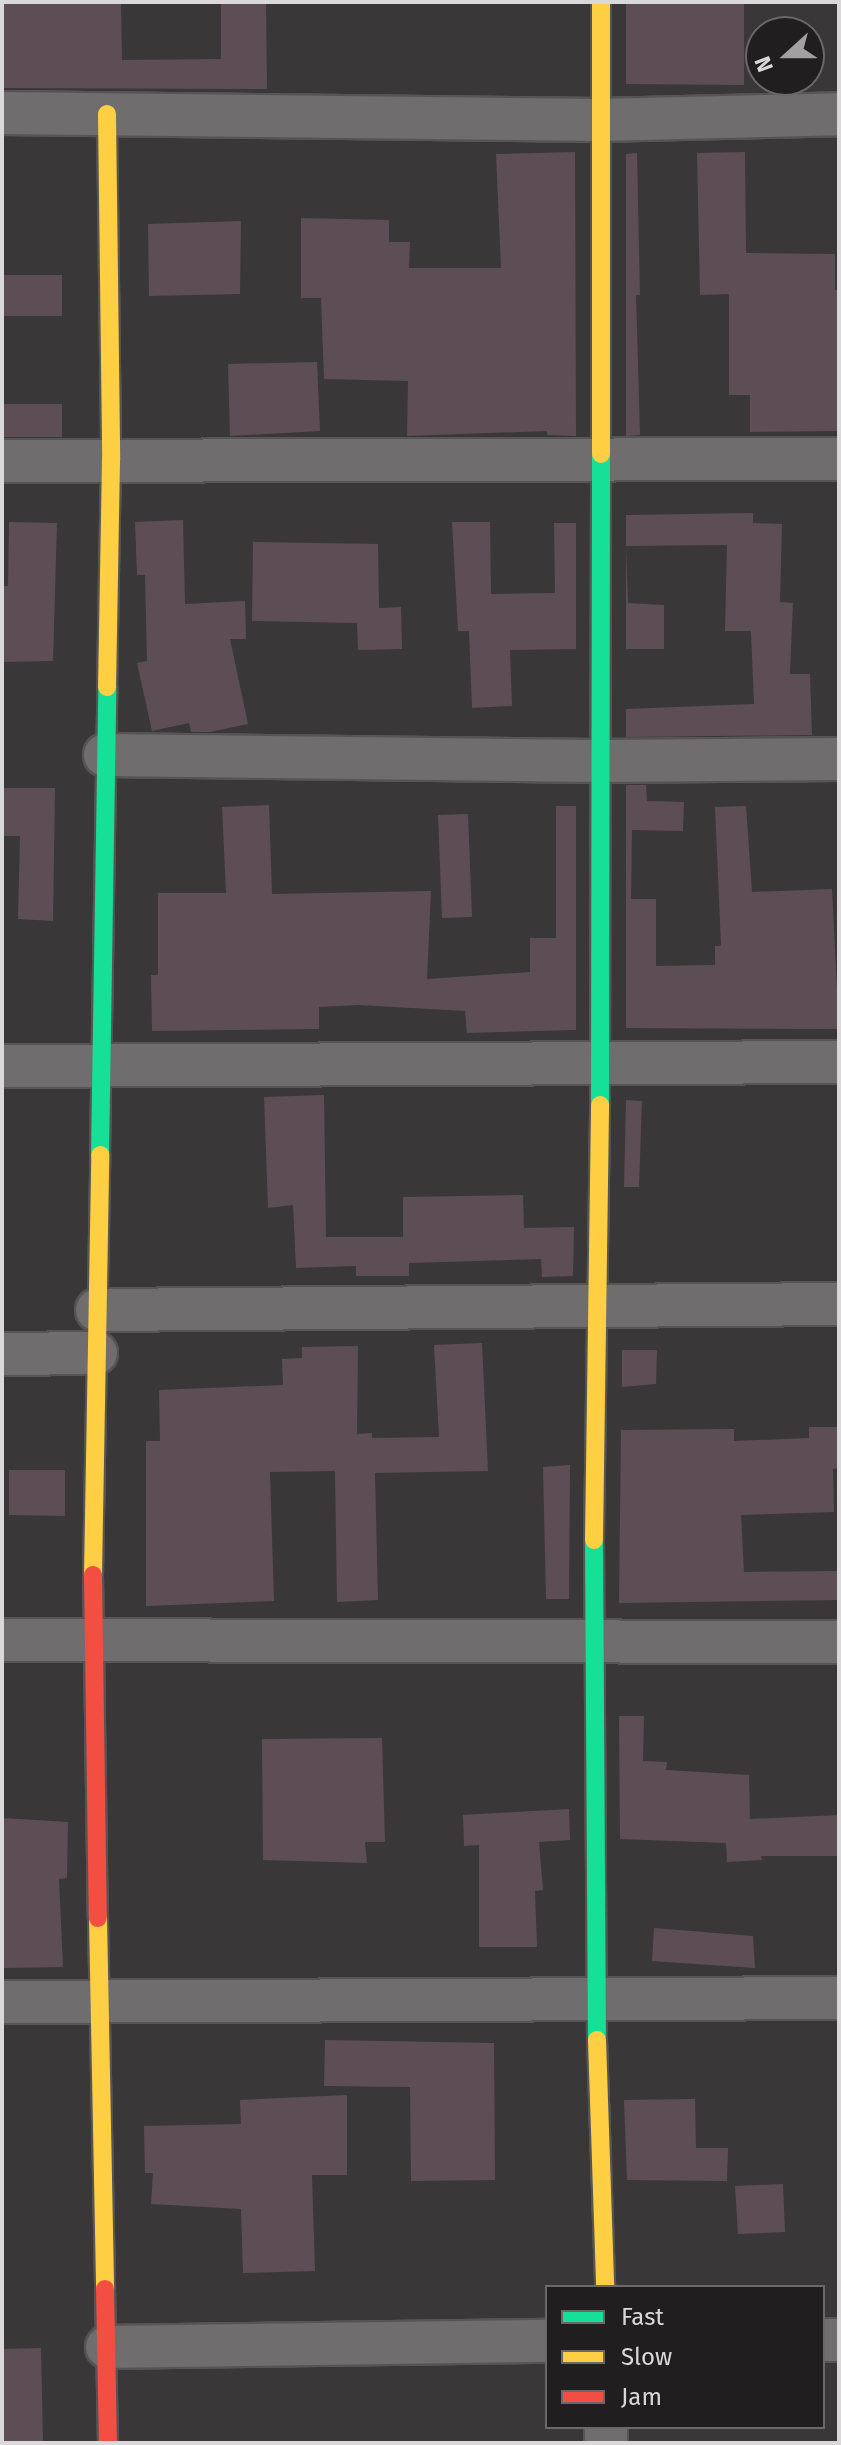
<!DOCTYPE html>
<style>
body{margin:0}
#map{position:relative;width:841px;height:2445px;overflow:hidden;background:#3a3738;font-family:"Fira Sans",sans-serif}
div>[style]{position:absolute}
.building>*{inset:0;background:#5d4e56}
.roads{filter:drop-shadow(2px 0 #565455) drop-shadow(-2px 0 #565455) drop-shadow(0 2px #565455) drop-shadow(0 -2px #565455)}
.street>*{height:42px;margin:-21px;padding:0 21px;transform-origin:21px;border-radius:21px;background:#6f6d6e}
.fast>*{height:18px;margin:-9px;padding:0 9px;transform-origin:9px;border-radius:9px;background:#16e098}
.slow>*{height:18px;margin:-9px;padding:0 9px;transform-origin:9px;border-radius:9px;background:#ffcf43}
.jam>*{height:18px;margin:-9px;padding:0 9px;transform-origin:9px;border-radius:9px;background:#f24e42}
span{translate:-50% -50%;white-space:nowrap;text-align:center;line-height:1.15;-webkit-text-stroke:6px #201e1f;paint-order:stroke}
.frame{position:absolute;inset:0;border:4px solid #dad8d8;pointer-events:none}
.legend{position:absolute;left:545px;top:2285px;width:280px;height:144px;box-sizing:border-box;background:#201e1f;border:2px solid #6a6869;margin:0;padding:10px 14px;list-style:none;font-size:24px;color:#dad8d8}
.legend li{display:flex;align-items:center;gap:16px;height:40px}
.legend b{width:40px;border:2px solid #6a6869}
.north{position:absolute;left:745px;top:16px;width:80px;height:80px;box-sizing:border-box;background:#201e1f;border:2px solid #6a6869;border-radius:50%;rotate:249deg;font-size:22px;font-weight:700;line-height:32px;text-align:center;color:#dad8d8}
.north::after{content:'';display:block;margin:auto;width:28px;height:36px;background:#a2a0a0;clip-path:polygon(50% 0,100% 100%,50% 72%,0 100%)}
</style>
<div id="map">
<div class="building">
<div style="clip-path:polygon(2px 2px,121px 2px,122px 60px,221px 59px,221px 2px,266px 2px,267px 89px,2px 88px)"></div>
<div style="clip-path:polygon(626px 2px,744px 2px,744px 85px,626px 84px)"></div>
<div style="clip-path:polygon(575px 152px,576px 436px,547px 435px,547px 431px,407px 436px,408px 381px,324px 379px,321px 298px,301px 298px,301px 218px,389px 220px,389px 242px,410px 242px,409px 268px,501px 268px,496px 154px)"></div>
<div style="clip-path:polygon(745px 152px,746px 253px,835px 254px,835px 290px,839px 290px,839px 431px,750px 432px,750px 395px,729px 395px,729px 294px,700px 295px,697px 153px)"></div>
<div style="clip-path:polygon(637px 153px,640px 295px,636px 295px,640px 435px,626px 436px,626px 154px)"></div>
<div style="clip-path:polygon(241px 221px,240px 294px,149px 296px,148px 224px)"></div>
<div style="clip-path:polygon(2px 275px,62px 275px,62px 316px,2px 316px)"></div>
<div style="clip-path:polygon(317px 362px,320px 431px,230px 436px,228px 364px)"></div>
<div style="clip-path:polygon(2px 404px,62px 404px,62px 437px,2px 437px)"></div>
<div style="clip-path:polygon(753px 513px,753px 523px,782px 524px,780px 602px,793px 603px,790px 674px,810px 674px,812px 735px,626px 737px,626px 709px,754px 704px,751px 631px,725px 631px,727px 545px,626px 546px,628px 603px,664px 605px,664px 649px,626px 649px,626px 515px)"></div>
<div style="clip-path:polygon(183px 520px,185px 604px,245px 601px,246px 639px,230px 639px,248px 724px,210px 732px,191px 732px,189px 723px,152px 731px,137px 663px,147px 661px,145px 575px,137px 575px,135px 522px)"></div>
<div style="clip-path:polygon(9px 522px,57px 523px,53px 661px,2px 662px,2px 586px,8px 586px)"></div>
<div style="clip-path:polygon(452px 522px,490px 522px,491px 594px,555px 593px,554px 523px,576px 523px,576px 649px,510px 650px,512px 706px,472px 708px,469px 631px,458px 631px)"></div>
<div style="clip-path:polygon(253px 542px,378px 544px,379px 608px,401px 607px,402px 649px,358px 650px,357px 623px,252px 621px)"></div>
<div style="clip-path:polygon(626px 785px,646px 785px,647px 801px,684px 802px,683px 831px,632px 830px,631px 899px,656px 899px,656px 966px,715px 965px,715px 946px,721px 946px,715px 807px,746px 806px,752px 892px,832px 889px,839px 1029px,626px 1028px)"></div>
<div style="clip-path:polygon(2px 788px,55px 788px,53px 921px,18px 919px,20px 836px,2px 836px)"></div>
<div style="clip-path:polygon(269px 805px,272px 894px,431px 891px,427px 979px,530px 972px,530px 938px,556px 938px,556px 806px,576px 806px,576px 1030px,467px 1033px,465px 1011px,358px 1005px,319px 1007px,319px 1029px,152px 1031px,151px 975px,158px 975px,158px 893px,226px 893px,222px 807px)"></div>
<div style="clip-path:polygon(468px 814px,472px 917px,442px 918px,438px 815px)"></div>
<div style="clip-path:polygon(324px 1095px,326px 1237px,403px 1237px,403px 1197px,523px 1195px,524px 1228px,574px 1227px,573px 1276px,542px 1277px,541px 1259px,409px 1263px,409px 1276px,356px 1276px,356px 1266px,296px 1268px,293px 1205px,268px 1208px,264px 1097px)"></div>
<div style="clip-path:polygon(626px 1100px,642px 1101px,639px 1187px,624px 1187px)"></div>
<div style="clip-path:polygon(482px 1343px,488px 1471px,375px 1473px,378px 1600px,337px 1602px,335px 1471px,270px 1472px,274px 1601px,146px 1606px,146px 1441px,160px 1441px,159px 1390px,283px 1385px,282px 1359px,302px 1358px,302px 1347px,358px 1346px,357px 1434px,372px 1433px,372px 1438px,439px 1437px,434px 1345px)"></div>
<div style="clip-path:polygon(622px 1350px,657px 1350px,656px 1384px,622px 1387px)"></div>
<div style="clip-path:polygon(809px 1427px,839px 1427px,839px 1468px,833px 1469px,834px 1512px,741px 1515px,744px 1572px,839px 1571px,839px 1600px,619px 1603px,621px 1430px,734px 1429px,734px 1441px,809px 1438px)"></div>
<div style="clip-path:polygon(570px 1465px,569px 1599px,546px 1599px,543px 1467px)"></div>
<div style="clip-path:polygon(9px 1470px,65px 1470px,65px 1516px,9px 1515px)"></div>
<div style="clip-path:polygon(619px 1716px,644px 1716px,643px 1761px,667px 1762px,666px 1770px,749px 1775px,750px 1819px,839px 1815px,839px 1856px,761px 1856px,762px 1860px,727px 1862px,726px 1843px,620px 1839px)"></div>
<div style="clip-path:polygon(382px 1738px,385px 1842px,365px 1842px,367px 1863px,263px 1860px,262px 1739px)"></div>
<div style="clip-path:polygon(569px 1809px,570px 1840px,539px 1842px,543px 1890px,535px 1891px,537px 1947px,479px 1947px,479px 1845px,464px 1846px,463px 1815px)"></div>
<div style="clip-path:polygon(2px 1818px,68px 1822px,67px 1878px,59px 1879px,63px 1967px,2px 1968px)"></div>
<div style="clip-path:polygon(654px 1928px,753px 1936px,755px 1968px,652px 1961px)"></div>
<div style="clip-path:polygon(325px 2040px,494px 2043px,495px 2180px,411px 2181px,410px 2087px,324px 2086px)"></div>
<div style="clip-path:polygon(347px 2095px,347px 2175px,312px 2175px,315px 2271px,243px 2273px,241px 2209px,151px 2204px,153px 2173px,145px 2173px,144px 2126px,241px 2124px,240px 2100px)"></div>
<div style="clip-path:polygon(695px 2099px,696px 2148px,728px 2148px,727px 2181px,627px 2180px,624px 2100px)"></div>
<div style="clip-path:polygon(783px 2184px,785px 2232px,738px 2234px,735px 2186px)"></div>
<div style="clip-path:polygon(41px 2348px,43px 2443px,2px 2443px,2px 2349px)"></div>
</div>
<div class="roads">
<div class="street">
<div style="left:2px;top:113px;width:597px;rotate:0.67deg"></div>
<div style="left:599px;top:120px;width:240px;rotate:-1.4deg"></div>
<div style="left:2px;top:461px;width:837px;rotate:-0.14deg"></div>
<div style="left:105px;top:755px;width:495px;rotate:0.7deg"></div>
<div style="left:600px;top:761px;width:239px;rotate:-0.5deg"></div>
<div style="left:2px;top:1066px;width:837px;rotate:-0.27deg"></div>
<div style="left:97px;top:1310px;width:742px;rotate:-0.46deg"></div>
<div style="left:2px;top:1354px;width:94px;rotate:-0.6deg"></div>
<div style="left:2px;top:1640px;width:837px;rotate:0.14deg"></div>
<div style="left:2px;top:2002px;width:837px;rotate:-0.27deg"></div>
<div style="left:823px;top:2340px;width:16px"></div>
<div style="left:107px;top:2347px;width:440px;rotate:-0.8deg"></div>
<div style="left:606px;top:2427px;width:16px;rotate:90deg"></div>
</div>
<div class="fast">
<div style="left:600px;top:1105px;width:651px;rotate:-89.91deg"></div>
<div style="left:100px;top:1155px;width:468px;rotate:-89.1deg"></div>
<div style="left:594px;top:1540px;width:500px;rotate:89.66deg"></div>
</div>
<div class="slow">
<div style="left:601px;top:2px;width:452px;rotate:90deg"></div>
<div style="left:107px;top:114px;width:346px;rotate:89.3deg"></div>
<div style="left:111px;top:460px;width:227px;rotate:91deg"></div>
<div style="left:594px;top:1540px;width:435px;rotate:-89.2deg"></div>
<div style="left:93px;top:1575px;width:420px;rotate:-89deg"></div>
<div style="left:98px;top:1918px;width:371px;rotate:88.9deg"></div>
<div style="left:597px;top:2040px;width:247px;rotate:88.1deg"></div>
</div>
<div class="jam">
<div style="left:93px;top:1575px;width:343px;rotate:89.2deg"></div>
<div style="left:105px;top:2289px;width:154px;rotate:88.9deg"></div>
</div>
</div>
<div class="frame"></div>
<ul class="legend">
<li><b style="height:10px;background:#16e098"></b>Fast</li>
<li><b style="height:10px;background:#ffcf43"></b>Slow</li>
<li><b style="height:10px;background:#f24e42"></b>Jam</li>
</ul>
<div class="north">N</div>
</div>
